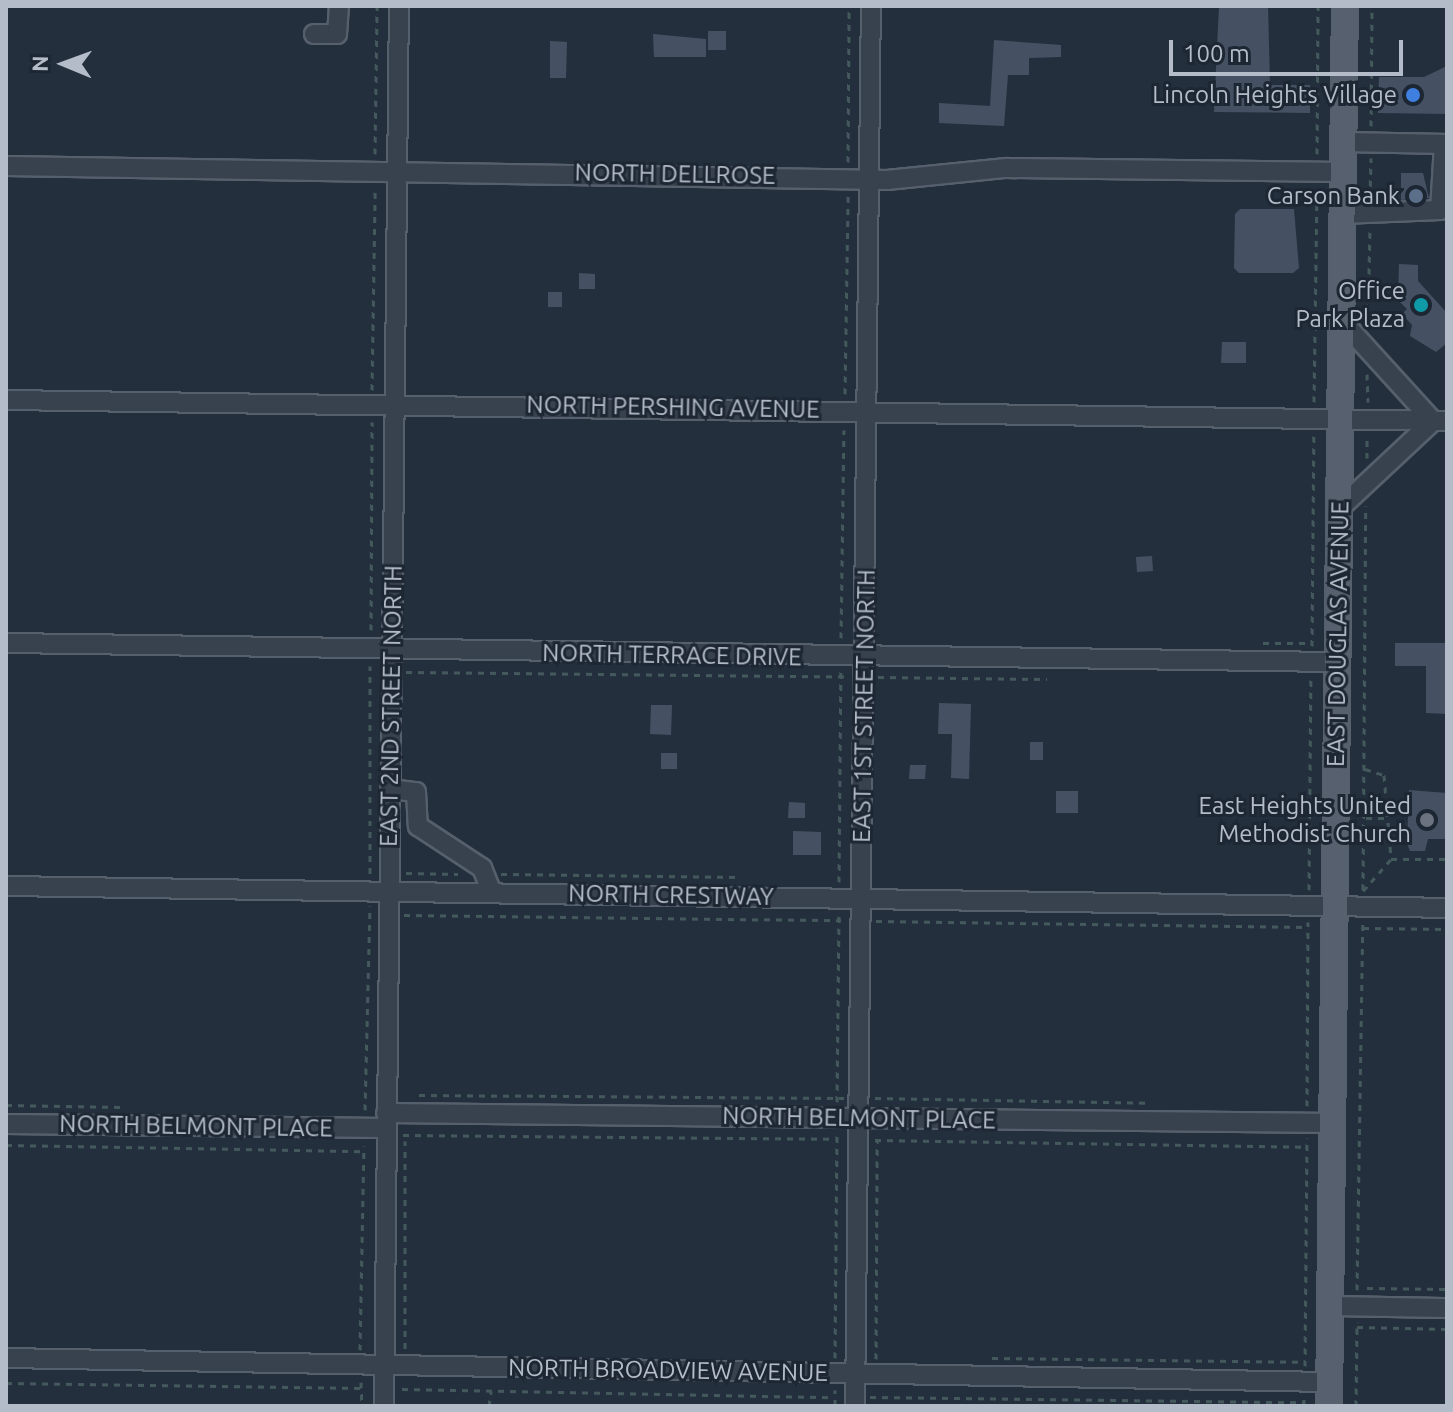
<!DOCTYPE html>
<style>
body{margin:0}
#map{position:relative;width:1453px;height:1412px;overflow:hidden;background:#242f3e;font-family:Ubuntu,sans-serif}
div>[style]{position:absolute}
.building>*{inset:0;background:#455162}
.path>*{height:3px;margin-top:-1.5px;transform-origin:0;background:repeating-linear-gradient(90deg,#44595c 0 6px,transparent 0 12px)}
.roads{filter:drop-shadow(2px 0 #565f6c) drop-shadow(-2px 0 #565f6c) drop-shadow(0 2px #565f6c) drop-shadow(0 -2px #565f6c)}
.minor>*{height:18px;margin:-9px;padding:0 9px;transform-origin:9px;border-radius:9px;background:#38414e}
.major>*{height:24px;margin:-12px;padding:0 12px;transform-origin:12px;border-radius:12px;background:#56606e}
.dots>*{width:22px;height:22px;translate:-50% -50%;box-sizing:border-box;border:4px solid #1d2633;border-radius:50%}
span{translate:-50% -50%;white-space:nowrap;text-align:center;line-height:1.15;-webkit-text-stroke:6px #1d2633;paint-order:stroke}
.poi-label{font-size:24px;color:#b4bcc9}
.right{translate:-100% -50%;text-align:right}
.street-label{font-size:24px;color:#b4bcc9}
.frame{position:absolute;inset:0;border:8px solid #b4bcc9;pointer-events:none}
.north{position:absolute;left:24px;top:24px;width:80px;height:80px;-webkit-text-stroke:6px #1d2633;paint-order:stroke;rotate:271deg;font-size:22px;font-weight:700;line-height:32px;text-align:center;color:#b4bcc9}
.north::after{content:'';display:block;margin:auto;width:28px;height:36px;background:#b4bcc9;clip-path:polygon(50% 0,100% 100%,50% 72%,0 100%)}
.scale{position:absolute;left:1169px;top:40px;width:234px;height:36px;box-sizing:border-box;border:4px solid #b4bcc9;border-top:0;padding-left:10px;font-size:24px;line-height:28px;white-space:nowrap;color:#b4bcc9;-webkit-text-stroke:6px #1d2633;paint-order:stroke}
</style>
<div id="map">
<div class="building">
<div style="clip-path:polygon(1219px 6px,1268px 6px,1270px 85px,1310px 85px,1310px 113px,1214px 112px)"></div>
<div style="clip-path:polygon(708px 31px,726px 31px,726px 50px,708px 50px)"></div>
<div style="clip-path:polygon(653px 34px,706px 39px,706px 57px,654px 57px)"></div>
<div style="clip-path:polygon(994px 40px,1061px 45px,1061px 57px,1029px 58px,1029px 75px,1008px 75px,1004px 126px,939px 123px,939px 103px,990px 106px)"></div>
<div style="clip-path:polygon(550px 41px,567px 42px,566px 78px,550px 78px)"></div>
<div style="clip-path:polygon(1447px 66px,1447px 114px,1378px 113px,1379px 77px,1424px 77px)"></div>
<div style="clip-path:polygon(1401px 173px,1423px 173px,1429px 198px,1401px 200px)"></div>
<div style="clip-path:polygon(1240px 209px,1294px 209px,1299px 268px,1293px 273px,1239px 273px,1234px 268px,1235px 214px)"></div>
<div style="clip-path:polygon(1399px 264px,1418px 265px,1418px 281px,1447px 313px,1447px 343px,1436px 352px,1410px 336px,1412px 325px,1402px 314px,1407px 309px,1398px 300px)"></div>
<div style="clip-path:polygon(579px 273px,595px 274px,595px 289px,579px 289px)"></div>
<div style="clip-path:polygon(548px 292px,562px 292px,562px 307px,548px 307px)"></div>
<div style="clip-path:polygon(1222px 342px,1246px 342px,1246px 363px,1221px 363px)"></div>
<div style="clip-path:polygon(1152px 556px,1153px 571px,1137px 572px,1136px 557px)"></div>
<div style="clip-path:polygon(1395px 643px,1447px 643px,1447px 714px,1426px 713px,1426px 666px,1395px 666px)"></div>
<div style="clip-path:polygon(939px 703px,971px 704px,969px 779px,951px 778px,952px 734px,938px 734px)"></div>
<div style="clip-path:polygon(651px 705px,672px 705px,671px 735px,650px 734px)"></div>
<div style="clip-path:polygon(1030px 742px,1043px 742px,1043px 760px,1030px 760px)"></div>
<div style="clip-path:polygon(661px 753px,677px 753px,677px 769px,661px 769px)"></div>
<div style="clip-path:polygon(910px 765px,926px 765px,925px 779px,909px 779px)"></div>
<div style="clip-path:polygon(1409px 790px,1447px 793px,1447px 839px,1428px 839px,1425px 851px,1410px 851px,1407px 843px)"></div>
<div style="clip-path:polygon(1056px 791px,1078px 791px,1078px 813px,1056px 813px)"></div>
<div style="clip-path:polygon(789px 802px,805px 803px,805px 818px,788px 818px)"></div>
<div style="clip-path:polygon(793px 831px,821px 832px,821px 855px,793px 855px)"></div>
</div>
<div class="path">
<div style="left:1371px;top:126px;width:120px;rotate:-89.5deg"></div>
<div style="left:375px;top:154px;width:148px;rotate:-89.2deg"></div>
<div style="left:1317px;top:154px;width:148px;rotate:-89.6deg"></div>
<div style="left:848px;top:162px;width:156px;rotate:-89.6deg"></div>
<div style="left:1370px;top:198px;width:40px;rotate:-88.6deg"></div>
<div style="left:1368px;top:322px;width:92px;rotate:-88.8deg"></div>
<div style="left:1367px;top:374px;width:28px;rotate:88deg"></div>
<div style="left:372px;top:390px;width:200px;rotate:-89.1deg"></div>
<div style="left:845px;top:394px;width:200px;rotate:-89.1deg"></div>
<div style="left:1314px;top:402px;width:212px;rotate:-89.2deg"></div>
<div style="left:1367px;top:458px;width:20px;rotate:-90deg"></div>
<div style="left:371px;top:630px;width:208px;rotate:-89.7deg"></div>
<div style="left:841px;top:638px;width:208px;rotate:-89.2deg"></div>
<div style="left:1263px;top:643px;width:49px"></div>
<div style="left:1312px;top:646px;width:212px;rotate:-89.5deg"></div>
<div style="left:406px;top:672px;width:441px;rotate:0.6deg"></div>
<div style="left:878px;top:677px;width:169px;rotate:0.7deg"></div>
<div style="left:1365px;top:769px;width:20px;rotate:18deg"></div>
<div style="left:1384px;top:775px;width:84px;rotate:85.2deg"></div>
<div style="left:1366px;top:818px;width:24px"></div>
<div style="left:406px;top:873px;width:52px;rotate:1.1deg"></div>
<div style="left:370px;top:874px;width:208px;rotate:-90deg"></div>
<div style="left:501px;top:874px;width:236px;rotate:0.7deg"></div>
<div style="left:839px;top:882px;width:212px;rotate:-89.5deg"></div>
<div style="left:1309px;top:890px;width:212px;rotate:-89.5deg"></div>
<div style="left:1363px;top:890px;width:384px;rotate:-89.6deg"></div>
<div style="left:1363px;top:891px;width:43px;rotate:-48.8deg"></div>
<div style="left:1391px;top:859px;width:56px"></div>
<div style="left:404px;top:915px;width:437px;rotate:0.7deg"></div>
<div style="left:876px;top:921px;width:432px;rotate:0.8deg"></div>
<div style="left:1363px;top:928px;width:84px;rotate:0.7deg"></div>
<div style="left:419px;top:1095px;width:425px;rotate:0.4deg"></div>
<div style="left:875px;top:1098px;width:273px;rotate:1deg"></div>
<div style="left:837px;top:1102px;width:188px;rotate:-89.4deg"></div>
<div style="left:6px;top:1105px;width:114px;rotate:1deg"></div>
<div style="left:1307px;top:1106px;width:184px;rotate:-89.7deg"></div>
<div style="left:365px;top:1110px;width:204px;rotate:-88.6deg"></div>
<div style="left:403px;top:1135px;width:432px;rotate:0.5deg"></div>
<div style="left:875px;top:1140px;width:432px;rotate:0.9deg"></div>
<div style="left:6px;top:1145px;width:357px;rotate:1deg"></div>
<div style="left:1367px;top:1288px;width:80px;rotate:0.7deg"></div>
<div style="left:1357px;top:1290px;width:368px;rotate:-89.1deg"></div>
<div style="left:1357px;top:1327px;width:90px;rotate:1.3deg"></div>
<div style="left:405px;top:1349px;width:208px;rotate:-90deg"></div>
<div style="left:360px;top:1350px;width:204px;rotate:-88.9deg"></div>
<div style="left:835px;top:1358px;width:224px;rotate:-89.5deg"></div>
<div style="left:992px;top:1358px;width:313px;rotate:0.7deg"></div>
<div style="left:876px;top:1359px;width:219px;rotate:-89.7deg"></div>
<div style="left:1305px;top:1366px;width:228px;rotate:-89.5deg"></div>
<div style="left:361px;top:1382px;width:24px;rotate:88deg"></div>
<div style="left:6px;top:1383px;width:356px;rotate:0.8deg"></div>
<div style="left:402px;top:1389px;width:432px;rotate:1.1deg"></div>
<div style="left:870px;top:1397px;width:434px;rotate:0.7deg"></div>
<div style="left:489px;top:1406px;width:15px;rotate:-82deg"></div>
<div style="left:835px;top:1406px;width:16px;rotate:-90deg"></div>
<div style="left:1304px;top:1406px;width:8px;rotate:-90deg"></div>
<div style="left:1356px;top:1406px;width:84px;rotate:-89.3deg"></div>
</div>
<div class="roads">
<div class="minor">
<div style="left:314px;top:34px;width:23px"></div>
<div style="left:337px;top:34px;width:28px;rotate:-86deg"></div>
<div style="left:1343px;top:142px;width:104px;rotate:1.1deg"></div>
<div style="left:6px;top:166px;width:881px;rotate:0.91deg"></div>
<div style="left:887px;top:180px;width:120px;rotate:-5.8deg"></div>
<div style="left:1006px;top:168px;width:337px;rotate:0.7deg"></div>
<div style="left:1342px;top:214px;width:98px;rotate:-2.3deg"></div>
<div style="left:1440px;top:210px;width:66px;rotate:-86.5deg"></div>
<div style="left:6px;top:400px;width:1441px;rotate:0.83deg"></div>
<div style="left:1339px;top:509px;width:129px;rotate:-43.1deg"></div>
<div style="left:1433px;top:421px;width:135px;rotate:-132.3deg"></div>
<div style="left:6px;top:643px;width:1332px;rotate:0.82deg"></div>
<div style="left:390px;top:789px;width:26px;rotate:7deg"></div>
<div style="left:416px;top:792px;width:34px;rotate:87deg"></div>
<div style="left:418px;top:826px;width:77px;rotate:33.3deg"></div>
<div style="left:482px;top:868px;width:27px;rotate:68deg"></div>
<div style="left:6px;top:886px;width:1441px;rotate:0.87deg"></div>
<div style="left:386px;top:1113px;width:947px;rotate:0.61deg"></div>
<div style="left:6px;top:1124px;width:380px;rotate:0.6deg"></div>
<div style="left:1330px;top:1306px;width:117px;rotate:1deg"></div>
<div style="left:6px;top:1358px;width:1324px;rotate:1.04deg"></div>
<div style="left:384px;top:1406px;width:1400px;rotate:-89.39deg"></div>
<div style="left:855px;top:1406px;width:1400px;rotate:-89.35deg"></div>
</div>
<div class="major">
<div style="left:1329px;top:1406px;width:1400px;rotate:-89.35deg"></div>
</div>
</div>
<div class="dots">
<div style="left:1413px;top:95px;background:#3f7fe0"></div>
<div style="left:1416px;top:196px;background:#5c6f8a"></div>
<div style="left:1421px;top:305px;background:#0f9aa8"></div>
<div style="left:1427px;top:820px;background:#6b7280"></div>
</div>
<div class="poi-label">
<span class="right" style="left:1397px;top:95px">Lincoln Heights Village</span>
<span class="right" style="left:1400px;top:196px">Carson Bank</span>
<span class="right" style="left:1405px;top:305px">Office<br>Park Plaza</span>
<span class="right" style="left:1411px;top:820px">East Heights United<br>Methodist Church</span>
</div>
<div class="street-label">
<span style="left:675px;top:174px;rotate:1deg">NORTH DELLROSE</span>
<span style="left:673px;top:407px;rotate:1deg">NORTH PERSHING AVENUE</span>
<span style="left:1338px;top:634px;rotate:-89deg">EAST DOUGLAS AVENUE</span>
<span style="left:672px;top:655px;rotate:1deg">NORTH TERRACE DRIVE</span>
<span style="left:391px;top:706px;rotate:-89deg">EAST 2ND STREET NORTH</span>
<span style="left:864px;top:706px;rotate:-89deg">EAST 1ST STREET NORTH</span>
<span style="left:671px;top:895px;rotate:1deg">NORTH CRESTWAY</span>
<span style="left:859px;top:1118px;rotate:1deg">NORTH BELMONT PLACE</span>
<span style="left:196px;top:1126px;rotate:1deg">NORTH BELMONT PLACE</span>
<span style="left:668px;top:1370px;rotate:1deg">NORTH BROADVIEW AVENUE</span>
</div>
<div class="frame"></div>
<div class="north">N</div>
<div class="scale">100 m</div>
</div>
